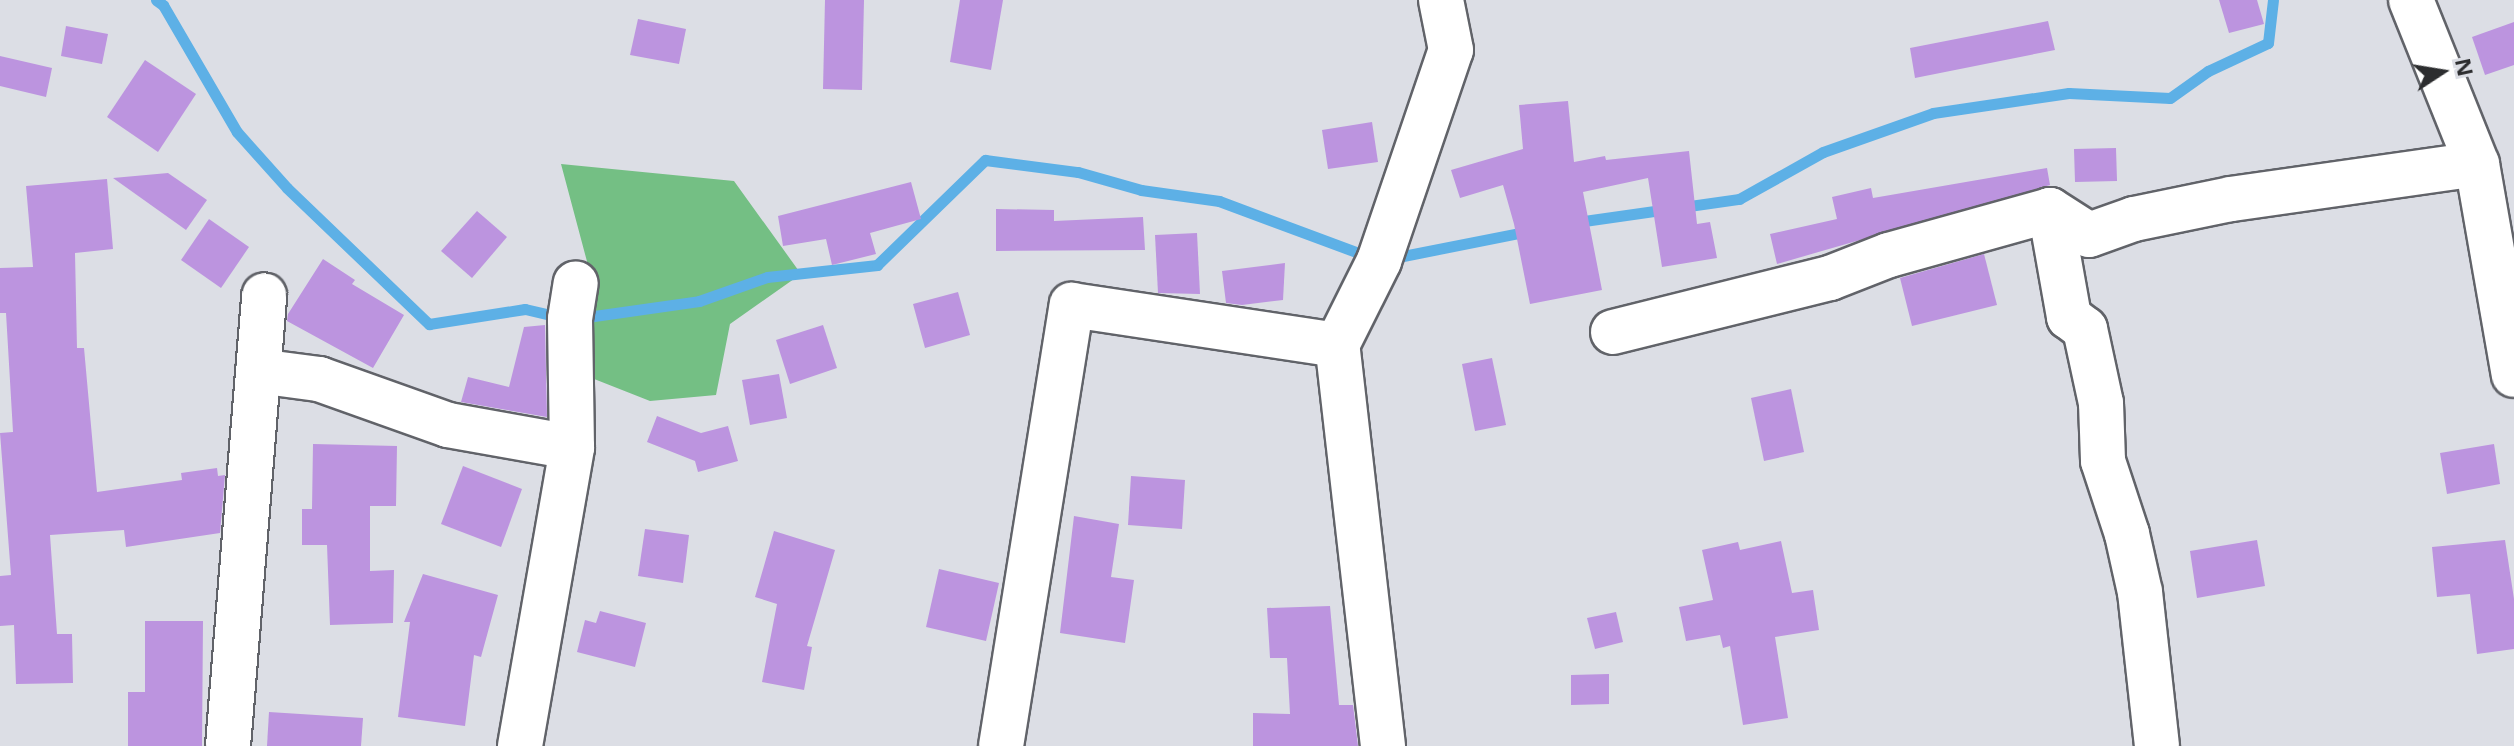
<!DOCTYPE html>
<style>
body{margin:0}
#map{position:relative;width:2514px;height:746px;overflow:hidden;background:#dcdee5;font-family:"Noto Sans",sans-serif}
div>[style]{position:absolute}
.forest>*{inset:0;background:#74bf84}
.stream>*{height:11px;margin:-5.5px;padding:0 5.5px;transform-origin:5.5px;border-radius:5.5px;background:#5db0e6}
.building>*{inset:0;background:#bc94df}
.roads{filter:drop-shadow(2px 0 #616369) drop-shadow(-2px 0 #616369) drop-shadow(0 2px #616369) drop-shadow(0 -2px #616369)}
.minor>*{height:44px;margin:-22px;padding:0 22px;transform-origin:22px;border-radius:22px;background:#fff}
span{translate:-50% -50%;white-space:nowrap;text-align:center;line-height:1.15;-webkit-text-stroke:6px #dcdee5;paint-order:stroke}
.north{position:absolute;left:2402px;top:32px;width:80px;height:80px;-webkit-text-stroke:6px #dcdee5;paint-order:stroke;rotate:78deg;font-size:22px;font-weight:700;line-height:32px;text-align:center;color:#2c2d2f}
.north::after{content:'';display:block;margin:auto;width:28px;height:36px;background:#2c2d2f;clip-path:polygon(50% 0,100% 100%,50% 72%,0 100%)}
</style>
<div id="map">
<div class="forest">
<div style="clip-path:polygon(561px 164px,734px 181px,801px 274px,730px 324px,716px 395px,650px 401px,584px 375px,593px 284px)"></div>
</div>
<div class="stream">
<div style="left:156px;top:0;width:9px;rotate:36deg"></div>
<div style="left:163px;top:5px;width:147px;rotate:59.8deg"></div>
<div style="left:237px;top:132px;width:75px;rotate:48.2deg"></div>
<div style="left:287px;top:188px;width:197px;rotate:43.8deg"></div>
<div style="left:429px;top:324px;width:97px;rotate:-8.9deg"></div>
<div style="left:525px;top:309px;width:39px;rotate:13deg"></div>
<div style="left:1577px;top:222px;width:164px;rotate:-8.1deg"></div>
<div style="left:1739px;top:199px;width:96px;rotate:-29.2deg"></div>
<div style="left:1823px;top:152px;width:117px;rotate:-19.5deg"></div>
<div style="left:1933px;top:113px;width:137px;rotate:-8.4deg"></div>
<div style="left:2069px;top:93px;width:101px;rotate:2.8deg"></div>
<div style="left:2170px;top:98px;width:47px;rotate:-35.4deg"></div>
<div style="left:2208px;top:71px;width:66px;rotate:-25deg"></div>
<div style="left:2268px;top:43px;width:43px;rotate:-83.4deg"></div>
<div style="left:1393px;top:258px;width:139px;rotate:-11.2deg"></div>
<div style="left:580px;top:318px;width:120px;rotate:-8.1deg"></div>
<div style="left:699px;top:301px;width:72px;rotate:-19.4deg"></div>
<div style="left:767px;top:277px;width:111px;rotate:-6.2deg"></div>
<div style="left:877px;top:265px;width:151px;rotate:-44.2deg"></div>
<div style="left:985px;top:160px;width:94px;rotate:7.4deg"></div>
<div style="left:1078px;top:172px;width:66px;rotate:15.9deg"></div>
<div style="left:1141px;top:190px;width:79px;rotate:8deg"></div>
<div style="left:1219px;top:201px;width:163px;rotate:20.4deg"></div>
</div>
<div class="building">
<div style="clip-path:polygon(825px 0,864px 0,862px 90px,823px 89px)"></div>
<div style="clip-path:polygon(960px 0,1003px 0,991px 70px,950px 62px)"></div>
<div style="clip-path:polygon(2219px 0,2257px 0,2264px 24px,2229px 33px)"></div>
<div style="clip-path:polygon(638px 19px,686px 29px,679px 64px,630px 55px)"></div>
<div style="clip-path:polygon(2048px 21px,2055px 50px,1915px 78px,1910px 48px)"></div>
<div style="clip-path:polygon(2514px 22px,2514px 65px,2485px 75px,2472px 37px)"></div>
<div style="clip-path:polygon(66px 26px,108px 34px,102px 64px,61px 56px)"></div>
<div style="clip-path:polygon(0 56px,52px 68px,46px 97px,0 86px)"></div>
<div style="clip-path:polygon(145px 60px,196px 94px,158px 152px,107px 117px)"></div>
<div style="clip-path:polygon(1568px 101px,1574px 162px,1605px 156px,1606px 160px,1689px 151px,1697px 224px,1710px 222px,1717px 258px,1662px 267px,1648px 178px,1583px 192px,1602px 290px,1530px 304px,1514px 224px,1503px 185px,1460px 198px,1451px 170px,1523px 149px,1519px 105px)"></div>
<div style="clip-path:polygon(1372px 122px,1378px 162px,1328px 169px,1322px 130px)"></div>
<div style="clip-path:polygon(2116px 148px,2117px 181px,2075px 182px,2074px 149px)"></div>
<div style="clip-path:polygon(2047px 168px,2050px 185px,1777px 264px,1770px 234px,1837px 219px,1832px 197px,1871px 188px,1873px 198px)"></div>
<div style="clip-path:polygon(168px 173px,207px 200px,186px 230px,113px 178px)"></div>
<div style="clip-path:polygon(107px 179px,113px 249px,75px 253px,77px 348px,84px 348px,97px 492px,182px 480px,181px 473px,217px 468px,218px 476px,225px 475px,220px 533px,126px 547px,124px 530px,50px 535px,57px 634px,72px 634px,73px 683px,16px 684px,14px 625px,0 626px,0 576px,11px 575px,0 433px,13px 432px,6px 313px,0 313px,0 268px,33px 267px,26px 186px)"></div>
<div style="clip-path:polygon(911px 182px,921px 219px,870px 233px,876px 254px,832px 265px,826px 239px,783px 246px,778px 216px)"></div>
<div style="clip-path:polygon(996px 209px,1054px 210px,1054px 221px,1143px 217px,1145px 250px,996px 251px)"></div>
<div style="clip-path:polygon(477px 211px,507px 237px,472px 278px,441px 251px)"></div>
<div style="clip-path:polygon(209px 219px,249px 247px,221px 288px,181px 260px)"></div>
<div style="clip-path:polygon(1197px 233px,1200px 294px,1158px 293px,1155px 235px)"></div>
<div style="clip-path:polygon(1984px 254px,1997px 305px,1912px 326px,1900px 278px)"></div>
<div style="clip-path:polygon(323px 259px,355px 280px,352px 284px,404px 315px,373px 368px,287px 321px,288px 314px)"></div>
<div style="clip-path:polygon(1285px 263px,1283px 300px,1242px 305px,1226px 303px,1222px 271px)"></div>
<div style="clip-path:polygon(958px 292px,970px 335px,925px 348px,913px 304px)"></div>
<div style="clip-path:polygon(545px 325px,547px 417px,461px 402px,468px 377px,509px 387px,524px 327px)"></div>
<div style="clip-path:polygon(823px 325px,837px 368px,790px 384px,776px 340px)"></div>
<div style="clip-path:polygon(1492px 358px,1506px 425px,1475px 431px,1462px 364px)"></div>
<div style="clip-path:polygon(779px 374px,787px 418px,750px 425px,742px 380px)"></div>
<div style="clip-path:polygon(1791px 389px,1804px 452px,1764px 461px,1751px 398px)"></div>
<div style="clip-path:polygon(657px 416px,701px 433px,728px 426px,738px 461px,698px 472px,695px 461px,647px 442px)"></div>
<div style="clip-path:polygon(313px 444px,397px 446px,396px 506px,370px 506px,370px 571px,394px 570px,393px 623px,330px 625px,327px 545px,302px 545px,302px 509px,312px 509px)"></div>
<div style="clip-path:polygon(2494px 444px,2500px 484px,2447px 494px,2440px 453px)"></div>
<div style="clip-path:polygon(463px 466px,522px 489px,501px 547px,441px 524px)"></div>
<div style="clip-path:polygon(1131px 476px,1185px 480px,1182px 529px,1128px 525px)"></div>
<div style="clip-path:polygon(1074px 516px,1119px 524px,1111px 577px,1134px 580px,1125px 643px,1060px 633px)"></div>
<div style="clip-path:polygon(645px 529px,689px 535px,683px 583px,638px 576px)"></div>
<div style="clip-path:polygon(774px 531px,835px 550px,807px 646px,812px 647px,804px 690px,762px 682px,777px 604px,755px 597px)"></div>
<div style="clip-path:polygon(2257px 540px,2265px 586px,2197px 598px,2190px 551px)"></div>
<div style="clip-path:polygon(2505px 540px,2514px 599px,2514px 649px,2477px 654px,2470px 594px,2437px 597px,2432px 547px)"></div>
<div style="clip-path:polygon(1781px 541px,1792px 593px,1813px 590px,1819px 630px,1775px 637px,1788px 718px,1743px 725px,1730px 646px,1723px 648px,1720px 635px,1686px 641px,1679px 607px,1713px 600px,1702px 550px,1738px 542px,1740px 550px)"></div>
<div style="clip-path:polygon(939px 569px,999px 583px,986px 641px,926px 627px)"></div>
<div style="clip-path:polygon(423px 574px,498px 595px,481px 657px,474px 655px,465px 726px,398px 717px,410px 622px,404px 622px)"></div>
<div style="clip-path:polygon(1330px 606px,1339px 705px,1353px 705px,1358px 746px,1253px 746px,1253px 713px,1290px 714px,1287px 658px,1270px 658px,1267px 608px)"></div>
<div style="clip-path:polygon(600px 611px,646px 623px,635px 667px,577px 652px,585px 620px,596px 623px)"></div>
<div style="clip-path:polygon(1616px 612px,1623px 642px,1595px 649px,1587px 618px)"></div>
<div style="clip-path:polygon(145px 621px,203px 621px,202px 746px,128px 746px,128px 692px,145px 692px)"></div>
<div style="clip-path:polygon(1609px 674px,1609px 704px,1571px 705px,1571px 675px)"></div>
<div style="clip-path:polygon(269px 712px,363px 718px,361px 746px,267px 746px)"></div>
</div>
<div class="roads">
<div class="minor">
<div style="left:2411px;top:0;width:177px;rotate:68.1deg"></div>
<div style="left:2477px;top:164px;width:214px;rotate:80.1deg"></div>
<div style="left:2050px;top:210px;width:109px;rotate:79.9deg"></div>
<div style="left:2069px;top:317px;width:20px;rotate:37deg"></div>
<div style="left:2085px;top:329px;width:76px;rotate:77.8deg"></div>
<div style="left:2101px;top:403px;width:58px;rotate:88deg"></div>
<div style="left:2103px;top:461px;width:77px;rotate:71.8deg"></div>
<div style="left:2127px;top:534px;width:59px;rotate:77.4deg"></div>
<div style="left:2140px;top:592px;width:155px;rotate:83.7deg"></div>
<div style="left:1613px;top:332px;width:224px;rotate:-14deg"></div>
<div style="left:1830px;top:278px;width:63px;rotate:-21.3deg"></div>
<div style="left:1889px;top:255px;width:167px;rotate:-15.6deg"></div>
<div style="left:2050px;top:210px;width:46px;rotate:32.7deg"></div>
<div style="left:2089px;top:235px;width:48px;rotate:-19.6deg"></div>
<div style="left:2134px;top:219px;width:99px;rotate:-11.7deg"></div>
<div style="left:2231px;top:199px;width:248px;rotate:-8.1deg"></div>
<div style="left:258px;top:371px;width:62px;rotate:7.5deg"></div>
<div style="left:319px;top:379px;width:137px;rotate:19.6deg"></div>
<div style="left:448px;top:425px;width:126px;rotate:10.1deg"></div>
<div style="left:228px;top:746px;width:452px;rotate:-85.4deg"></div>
<div style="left:520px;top:746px;width:303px;rotate:-80.1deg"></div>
<div style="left:572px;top:447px;width:128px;rotate:-90.9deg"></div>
<div style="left:570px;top:319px;width:36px;rotate:-81deg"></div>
<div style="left:1001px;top:746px;width:447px;rotate:-80.9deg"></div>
<div style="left:1072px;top:305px;width:268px;rotate:8.6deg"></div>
<div style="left:1383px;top:746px;width:404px;rotate:-96.5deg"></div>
<div style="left:1337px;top:345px;width:94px;rotate:-63.4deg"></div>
<div style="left:1379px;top:261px;width:223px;rotate:-71.2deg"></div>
<div style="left:1451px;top:50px;width:51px;rotate:-101.3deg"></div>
</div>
</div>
<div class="north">N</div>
</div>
